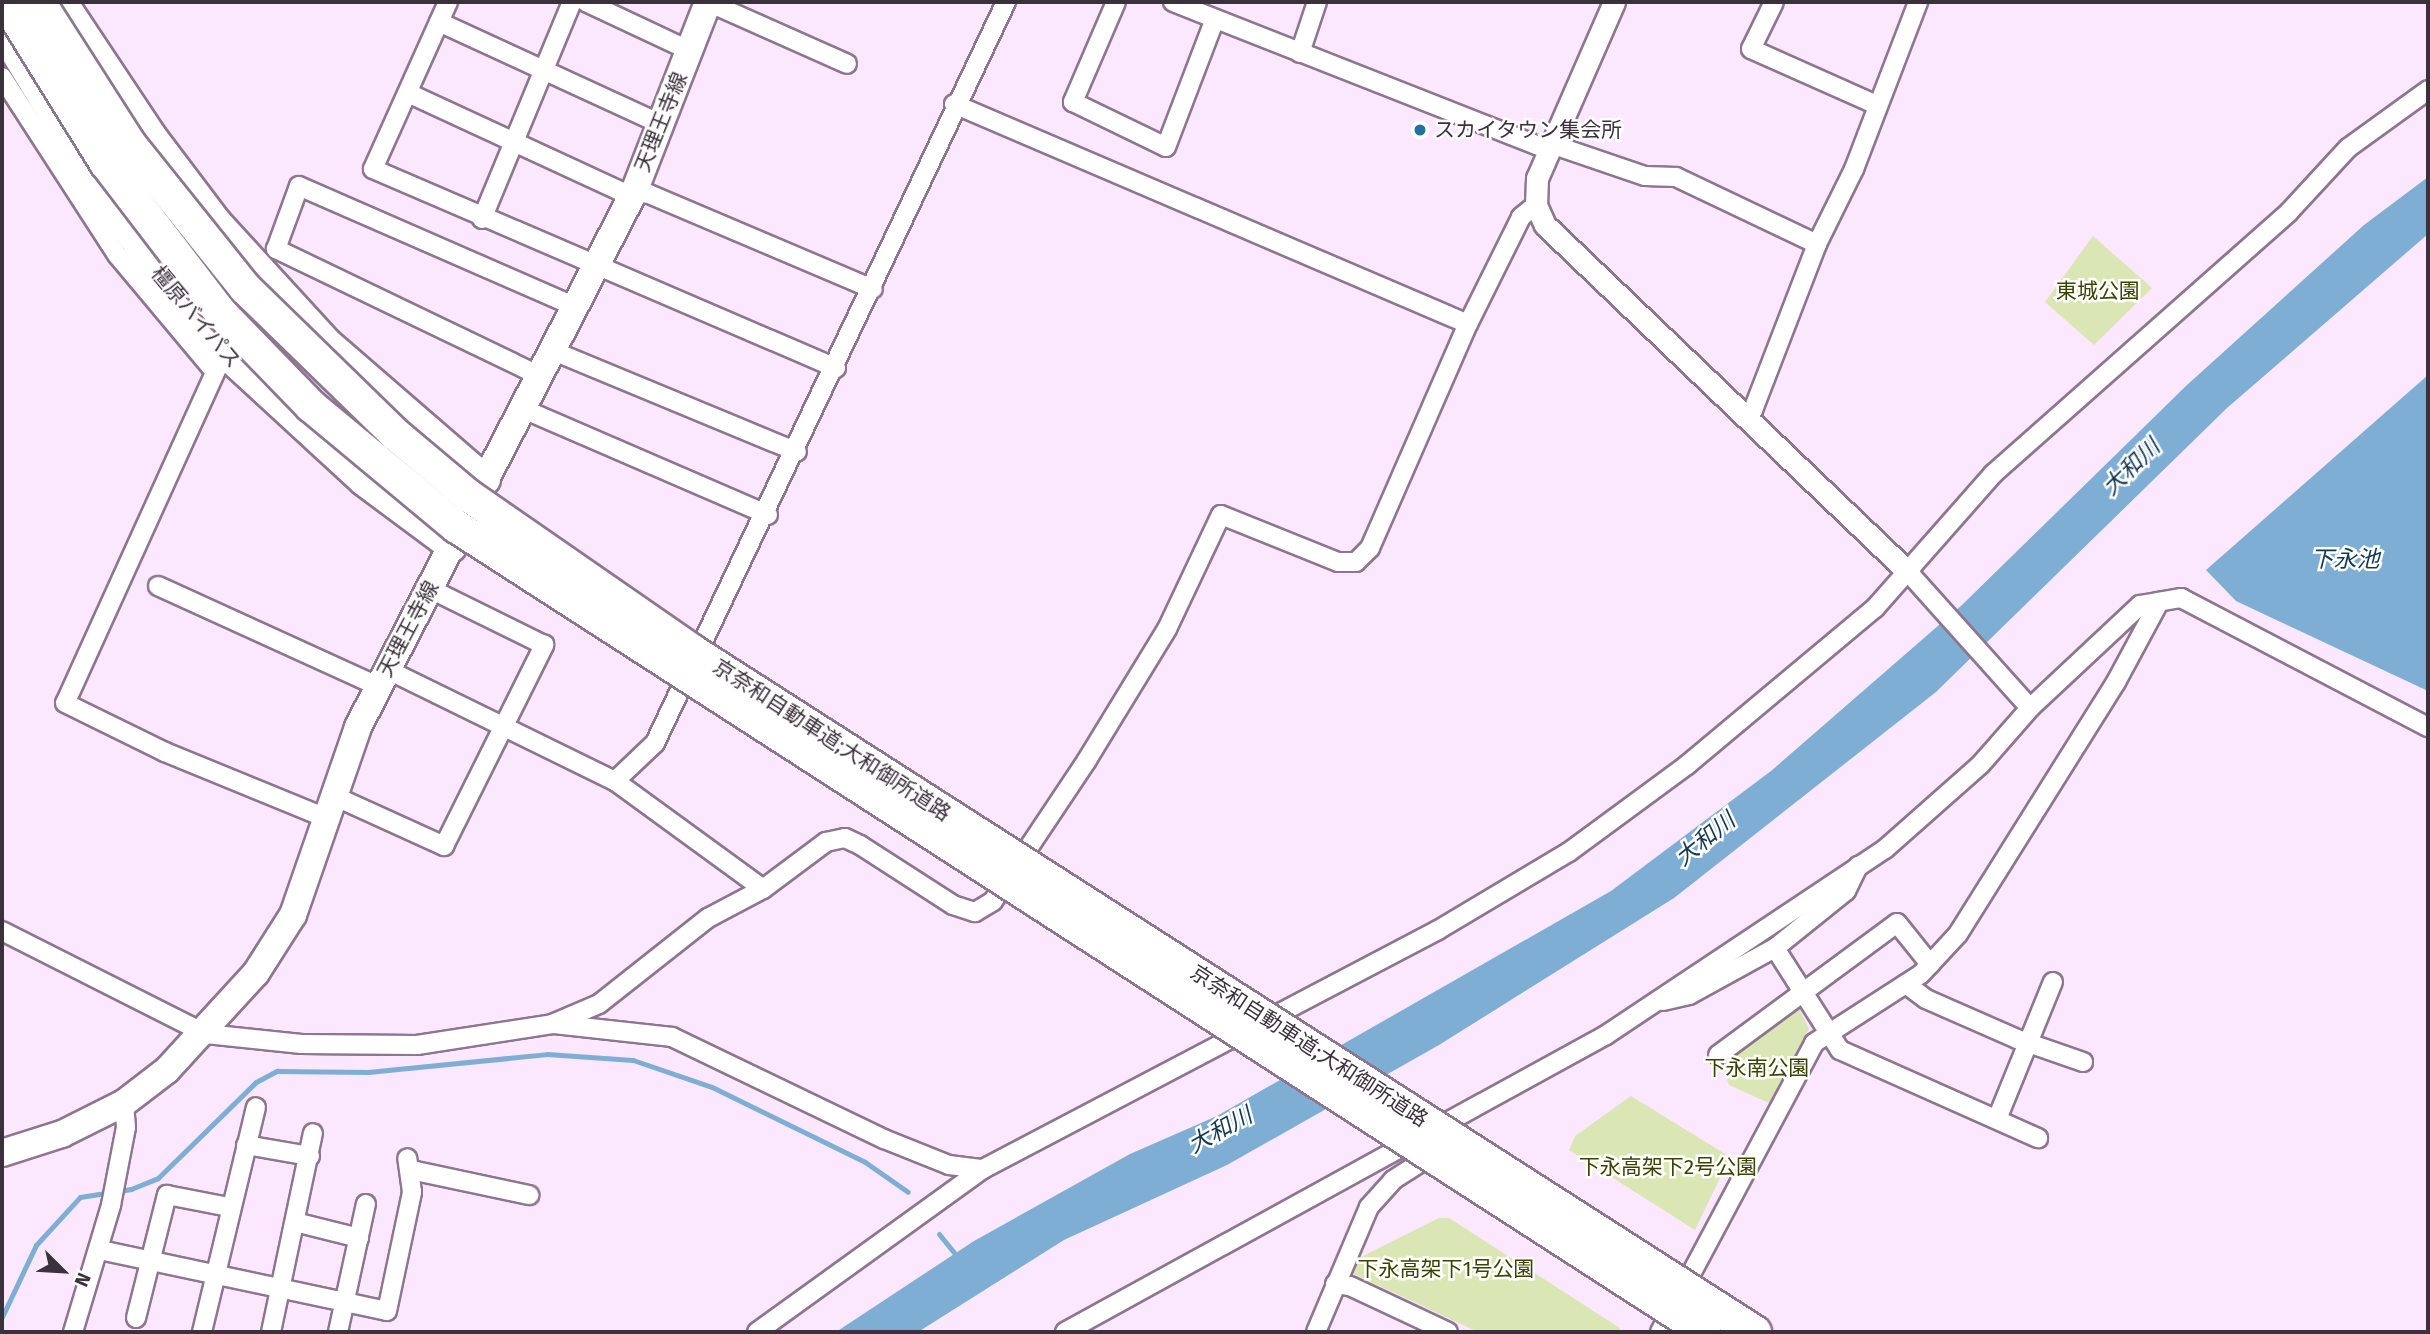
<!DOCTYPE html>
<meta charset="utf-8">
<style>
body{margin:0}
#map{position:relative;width:2430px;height:1334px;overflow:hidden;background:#fbe7fe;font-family:"Fira Sans","Noto Sans JP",sans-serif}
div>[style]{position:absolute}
.green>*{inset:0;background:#dbe6b5}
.water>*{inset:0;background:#7faed4}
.stream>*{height:5px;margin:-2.5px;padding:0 2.5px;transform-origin:2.5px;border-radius:2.5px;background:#7faed4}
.roads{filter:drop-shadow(2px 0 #8d768f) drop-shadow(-2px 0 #8d768f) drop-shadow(0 2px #8d768f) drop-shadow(0 -2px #8d768f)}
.minor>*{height:18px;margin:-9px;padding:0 9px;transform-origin:9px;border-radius:9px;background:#fff}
.tertiary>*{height:21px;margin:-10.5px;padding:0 10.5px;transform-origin:10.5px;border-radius:10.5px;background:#fff}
.primary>*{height:26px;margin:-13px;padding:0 13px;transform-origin:13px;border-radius:13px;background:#fff}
.trunk>*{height:28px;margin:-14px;padding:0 14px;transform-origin:14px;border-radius:14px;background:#fff}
.bridges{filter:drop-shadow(2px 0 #8d768f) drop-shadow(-2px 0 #8d768f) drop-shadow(0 2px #8d768f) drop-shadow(0 -2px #8d768f)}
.motorway-bridge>*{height:32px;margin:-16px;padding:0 16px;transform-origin:16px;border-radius:16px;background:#fff}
.dots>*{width:19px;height:19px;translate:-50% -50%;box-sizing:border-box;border:4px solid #fff;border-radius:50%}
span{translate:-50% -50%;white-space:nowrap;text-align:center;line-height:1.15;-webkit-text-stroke:5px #fff;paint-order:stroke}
.street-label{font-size:21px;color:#3b313c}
.poi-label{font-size:21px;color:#3b313c}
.left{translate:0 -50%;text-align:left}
.park-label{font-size:21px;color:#3a4300}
.water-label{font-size:23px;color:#143853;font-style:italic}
.frame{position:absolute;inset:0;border:4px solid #3b313c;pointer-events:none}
.north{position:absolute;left:28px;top:1236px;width:70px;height:70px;-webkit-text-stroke:5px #fff;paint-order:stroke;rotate:114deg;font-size:19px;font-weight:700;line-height:28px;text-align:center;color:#3b313c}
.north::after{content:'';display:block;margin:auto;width:24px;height:32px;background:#3b313c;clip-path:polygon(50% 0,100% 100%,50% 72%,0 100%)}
</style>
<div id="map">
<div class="green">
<div style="clip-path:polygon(2093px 236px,2152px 288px,2094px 345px,2045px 302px)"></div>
<div style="clip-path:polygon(1798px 1006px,1809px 1029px,1769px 1103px,1729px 1085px,1720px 1061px)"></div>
<div style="clip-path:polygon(1631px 1096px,1730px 1157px,1695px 1230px,1569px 1150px,1575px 1136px)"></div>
<div style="clip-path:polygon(1439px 1218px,1449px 1218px,1620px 1328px,1618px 1332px,1478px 1332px,1352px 1273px,1359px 1258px)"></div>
</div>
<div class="water">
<div style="clip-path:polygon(2428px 177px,2428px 234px,2227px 408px,1936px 692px,1674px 898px,1439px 1045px,1227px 1165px,1064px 1240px,918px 1332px,836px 1332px,974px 1241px,1130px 1154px,1217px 1116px,1611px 891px,1771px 771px,1962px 605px,2187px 385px,2364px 225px)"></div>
<div style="clip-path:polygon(2428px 375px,2428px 691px,2236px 601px,2206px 570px)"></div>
</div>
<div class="stream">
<div style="left:939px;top:1234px;width:32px;rotate:51deg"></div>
<div style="left:2px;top:1317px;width:80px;rotate:-64.7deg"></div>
<div style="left:36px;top:1245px;width:65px;rotate:-47.5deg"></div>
<div style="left:80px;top:1197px;width:52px;rotate:-8.9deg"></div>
<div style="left:131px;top:1189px;width:29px;rotate:-22deg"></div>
<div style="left:158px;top:1178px;width:137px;rotate:-44.4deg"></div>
<div style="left:256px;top:1082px;width:24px;rotate:-28deg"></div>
<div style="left:277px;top:1071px;width:91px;rotate:0.6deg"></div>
<div style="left:368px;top:1072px;width:180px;rotate:-5.7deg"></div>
<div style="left:547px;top:1054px;width:86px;rotate:4deg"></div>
<div style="left:633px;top:1060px;width:83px;rotate:18.9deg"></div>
<div style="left:712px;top:1087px;width:170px;rotate:26.1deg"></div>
<div style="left:865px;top:1162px;width:52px;rotate:34.9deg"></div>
</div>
<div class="roads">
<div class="minor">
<div style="left:448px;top:2px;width:183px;rotate:114.2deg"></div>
<div style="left:373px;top:169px;width:504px;rotate:23.26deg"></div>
<div style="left:586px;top:2px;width:115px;rotate:25.2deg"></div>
<div style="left:708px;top:2px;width:152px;rotate:24deg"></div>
<div style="left:1116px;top:2px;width:109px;rotate:113.3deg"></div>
<div style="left:1073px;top:102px;width:103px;rotate:25.8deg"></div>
<div style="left:1166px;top:147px;width:137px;rotate:-69.1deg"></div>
<div style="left:1173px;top:2px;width:403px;rotate:21.5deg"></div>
<div style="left:1774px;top:2px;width:52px;rotate:116.1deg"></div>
<div style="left:1751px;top:49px;width:138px;rotate:24deg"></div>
<div style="left:439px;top:22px;width:244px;rotate:24.7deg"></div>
<div style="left:1300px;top:53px;width:54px;rotate:-71.6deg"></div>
<div style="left:2px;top:77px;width:213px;rotate:57.1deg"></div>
<div style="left:118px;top:256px;width:150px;rotate:50.1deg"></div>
<div style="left:408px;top:93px;width:236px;rotate:24.8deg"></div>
<div style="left:622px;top:192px;width:27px;rotate:4deg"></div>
<div style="left:649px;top:194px;width:243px;rotate:23deg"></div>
<div style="left:954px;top:104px;width:559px;rotate:23.17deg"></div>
<div style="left:1551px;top:144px;width:99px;rotate:18.8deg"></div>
<div style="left:1645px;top:176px;width:31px;rotate:2deg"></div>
<div style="left:1676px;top:177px;width:156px;rotate:25.4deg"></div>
<div style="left:482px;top:219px;width:235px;rotate:-67.5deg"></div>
<div style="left:551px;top:350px;width:266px;rotate:22.5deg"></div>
<div style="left:224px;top:353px;width:384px;rotate:114.4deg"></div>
<div style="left:65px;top:703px;width:111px;rotate:26.1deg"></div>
<div style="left:165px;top:752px;width:176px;rotate:22.3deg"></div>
<div style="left:538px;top:375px;width:291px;rotate:-154.3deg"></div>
<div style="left:276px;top:249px;width:67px;rotate:-69.9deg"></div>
<div style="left:299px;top:186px;width:300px;rotate:23.6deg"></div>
<div style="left:521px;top:408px;width:269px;rotate:23.4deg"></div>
<div style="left:1745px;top:417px;width:11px;rotate:-41deg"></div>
<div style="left:1753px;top:410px;width:178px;rotate:-68.9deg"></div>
<div style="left:1817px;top:244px;width:84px;rotate:-63.7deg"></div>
<div style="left:1854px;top:169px;width:179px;rotate:-69deg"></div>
<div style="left:1909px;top:573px;width:181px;rotate:48.1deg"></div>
<div style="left:158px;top:586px;width:241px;rotate:24.5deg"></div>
<div style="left:386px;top:669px;width:255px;rotate:26.1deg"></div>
<div style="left:615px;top:781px;width:183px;rotate:36.1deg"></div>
<div style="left:615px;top:781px;width:55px;rotate:-43.5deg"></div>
<div style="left:655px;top:743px;width:820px;rotate:-64.65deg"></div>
<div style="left:334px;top:796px;width:121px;rotate:24.4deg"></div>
<div style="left:444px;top:846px;width:225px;rotate:-63.5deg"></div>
<div style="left:544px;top:645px;width:127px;rotate:-153.8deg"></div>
<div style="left:2px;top:931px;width:229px;rotate:26.8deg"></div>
<div style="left:206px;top:1034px;width:96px;rotate:6deg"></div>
<div style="left:301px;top:1044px;width:116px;rotate:0.5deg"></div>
<div style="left:417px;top:1045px;width:137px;rotate:-8.8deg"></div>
<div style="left:552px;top:1024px;width:51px;rotate:-23.1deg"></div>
<div style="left:599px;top:1004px;width:139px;rotate:-38.3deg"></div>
<div style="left:708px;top:918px;width:62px;rotate:-27.8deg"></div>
<div style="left:763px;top:889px;width:79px;rotate:-36.7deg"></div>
<div style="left:826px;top:842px;width:19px;rotate:-12deg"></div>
<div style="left:845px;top:838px;width:17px;rotate:25deg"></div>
<div style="left:860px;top:845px;width:111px;rotate:32.8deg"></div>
<div style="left:953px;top:905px;width:23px;rotate:18deg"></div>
<div style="left:975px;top:912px;width:21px;rotate:-31deg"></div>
<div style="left:993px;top:901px;width:169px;rotate:-56.3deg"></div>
<div style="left:1087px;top:760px;width:153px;rotate:-58.6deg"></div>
<div style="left:1167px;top:629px;width:126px;rotate:-64.7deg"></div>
<div style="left:1221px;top:515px;width:126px;rotate:21.9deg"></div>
<div style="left:1338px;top:562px;width:18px"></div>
<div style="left:1356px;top:562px;width:20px;rotate:-45deg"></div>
<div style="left:1370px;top:548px;width:244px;rotate:-66.4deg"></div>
<div style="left:1468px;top:324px;width:119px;rotate:-63.6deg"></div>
<div style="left:1521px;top:217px;width:19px;rotate:-39deg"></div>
<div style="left:1775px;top:948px;width:121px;rotate:57.5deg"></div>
<div style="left:1840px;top:1050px;width:217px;rotate:24deg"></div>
<div style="left:1906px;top:984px;width:25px;rotate:37deg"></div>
<div style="left:1926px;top:999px;width:99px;rotate:23.7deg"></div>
<div style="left:2017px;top:1039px;width:70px;rotate:19.2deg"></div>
<div style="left:1663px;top:1001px;width:27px;rotate:-13deg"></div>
<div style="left:1689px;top:995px;width:98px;rotate:-28.7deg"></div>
<div style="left:1775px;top:948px;width:91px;rotate:-38.8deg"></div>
<div style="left:1846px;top:891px;width:28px;rotate:-64deg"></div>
<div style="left:554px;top:1024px;width:119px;rotate:6.3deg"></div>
<div style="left:672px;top:1037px;width:235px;rotate:25.7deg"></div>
<div style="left:884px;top:1139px;width:70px;rotate:21.8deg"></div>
<div style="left:949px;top:1165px;width:34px;rotate:7deg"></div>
<div style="left:1718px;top:1055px;width:222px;rotate:-36.4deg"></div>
<div style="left:1897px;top:923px;width:53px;rotate:51.2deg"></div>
<div style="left:1997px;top:1119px;width:148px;rotate:-67.8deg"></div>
<div style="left:246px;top:1145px;width:65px;rotate:9.8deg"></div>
<div style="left:411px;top:1170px;width:121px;rotate:12deg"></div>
<div style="left:295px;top:1222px;width:66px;rotate:14deg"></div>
<div style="left:100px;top:1250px;width:293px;rotate:12deg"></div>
<div style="left:387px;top:1311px;width:122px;rotate:-78.1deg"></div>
<div style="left:412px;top:1192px;width:34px;rotate:-98deg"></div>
<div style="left:1335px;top:1284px;width:15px;rotate:8deg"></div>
<div style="left:1350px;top:1286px;width:108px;rotate:25.1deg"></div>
<div style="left:136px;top:1318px;width:127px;rotate:-75.9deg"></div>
<div style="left:167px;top:1195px;width:63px;rotate:11deg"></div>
<div style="left:73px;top:1332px;width:133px;rotate:-73.3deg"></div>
<div style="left:111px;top:1205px;width:79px;rotate:-79.1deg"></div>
<div style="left:126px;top:1127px;width:24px;rotate:-95deg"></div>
<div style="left:202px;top:1332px;width:231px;rotate:-76.5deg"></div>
<div style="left:271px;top:1332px;width:203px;rotate:-78.1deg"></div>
<div style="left:338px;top:1332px;width:131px;rotate:-77.7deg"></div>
<div style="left:757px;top:1332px;width:279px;rotate:-35.8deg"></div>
<div style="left:983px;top:1169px;width:514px;rotate:-27.71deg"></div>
<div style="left:1438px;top:930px;width:152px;rotate:-30.8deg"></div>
<div style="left:1569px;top:852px;width:147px;rotate:-36.4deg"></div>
<div style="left:1687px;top:765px;width:245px;rotate:-39.9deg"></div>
<div style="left:1875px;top:608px;width:179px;rotate:-48.6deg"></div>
<div style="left:1993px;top:474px;width:394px;rotate:-41.5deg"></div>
<div style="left:2288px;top:213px;width:88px;rotate:-47.3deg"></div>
<div style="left:2348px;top:148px;width:99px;rotate:-35.9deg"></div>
<div style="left:1065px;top:1332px;width:617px;rotate:-28.77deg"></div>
<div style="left:1606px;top:1035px;width:335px;rotate:-33.7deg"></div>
<div style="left:1885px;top:849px;width:128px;rotate:-41.5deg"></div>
<div style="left:1981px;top:764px;width:74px;rotate:-48.8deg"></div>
<div style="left:2030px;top:708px;width:151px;rotate:-43.1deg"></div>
<div style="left:2140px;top:605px;width:42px;rotate:-9.7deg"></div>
<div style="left:2181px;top:598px;width:279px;rotate:27.6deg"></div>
<div style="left:1316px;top:1332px;width:136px;rotate:-67deg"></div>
<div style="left:1369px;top:1207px;width:36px;rotate:-48deg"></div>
<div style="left:1393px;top:1180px;width:50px;rotate:-32.7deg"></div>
<div style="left:1660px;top:1332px;width:327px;rotate:-61.9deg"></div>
<div style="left:1814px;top:1043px;width:127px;rotate:-32.8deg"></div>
<div style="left:1921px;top:974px;width:54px;rotate:-47.2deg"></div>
<div style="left:1958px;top:934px;width:297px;rotate:-57.9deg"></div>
<div style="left:2116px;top:682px;width:91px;rotate:-61.7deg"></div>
</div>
<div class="tertiary">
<div style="left:1614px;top:2px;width:192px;rotate:113.6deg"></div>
<div style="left:1537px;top:178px;width:27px;rotate:92deg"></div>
<div style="left:1536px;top:205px;width:22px;rotate:66deg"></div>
<div style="left:1545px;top:225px;width:504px;rotate:43.71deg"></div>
</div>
<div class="primary">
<div style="left:2px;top:1153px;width:63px;rotate:-17.6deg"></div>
<div style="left:62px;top:1134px;width:69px;rotate:-26.6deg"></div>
<div style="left:124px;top:1103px;width:54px;rotate:-37.5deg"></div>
<div style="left:167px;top:1070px;width:132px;rotate:-47.5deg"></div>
<div style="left:256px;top:973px;width:69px;rotate:-57.5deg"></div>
<div style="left:293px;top:915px;width:199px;rotate:-70.9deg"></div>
<div style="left:358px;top:727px;width:602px;rotate:-62.71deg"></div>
<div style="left:634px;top:192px;width:204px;rotate:-68.7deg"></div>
</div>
<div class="trunk">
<div style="left:63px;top:2px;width:161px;rotate:56.4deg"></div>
<div style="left:152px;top:136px;width:108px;rotate:52.9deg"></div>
<div style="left:217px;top:222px;width:164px;rotate:47.5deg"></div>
<div style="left:328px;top:343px;width:209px;rotate:40.9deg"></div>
<div style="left:2px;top:31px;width:180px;rotate:58.6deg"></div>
<div style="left:96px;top:185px;width:111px;rotate:54.9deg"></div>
<div style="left:160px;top:276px;width:100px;rotate:50.3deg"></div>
<div style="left:224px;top:353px;width:189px;rotate:42.6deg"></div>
<div style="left:363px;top:481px;width:111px;rotate:36.6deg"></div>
</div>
</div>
<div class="bridges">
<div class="motorway-bridge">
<div style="left:6px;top:2px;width:190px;rotate:58.2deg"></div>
<div style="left:106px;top:163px;width:188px;rotate:52.6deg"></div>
<div style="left:220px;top:312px;width:131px;rotate:45.9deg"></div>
<div style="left:311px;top:406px;width:190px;rotate:39.7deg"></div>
<div style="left:457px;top:527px;width:1485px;rotate:32.82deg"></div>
<div style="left:39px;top:2px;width:167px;rotate:57.4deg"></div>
<div style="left:129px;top:143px;width:186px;rotate:51.3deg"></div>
<div style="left:245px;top:288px;width:209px;rotate:44.2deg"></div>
<div style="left:395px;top:434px;width:97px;rotate:40deg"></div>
<div style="left:469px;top:496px;width:270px;rotate:34.7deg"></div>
<div style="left:691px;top:650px;width:1264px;rotate:32.66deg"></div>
</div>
</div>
<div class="dots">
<div style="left:1420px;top:130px;background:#2271a3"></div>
</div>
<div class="street-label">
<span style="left:661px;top:122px;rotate:-68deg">天理王寺線</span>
<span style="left:196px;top:317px;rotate:50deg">橿原バイパス</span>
<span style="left:408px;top:629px;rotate:-62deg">天理王寺線</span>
<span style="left:832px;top:740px;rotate:33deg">京奈和自動車道;大和御所道路</span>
<span style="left:1309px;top:1046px;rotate:33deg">京奈和自動車道;大和御所道路</span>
</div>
<div class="poi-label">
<span class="left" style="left:1434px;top:130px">スカイタウン集会所</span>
</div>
<div class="park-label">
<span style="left:2098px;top:291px">東城公園</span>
<span style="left:1757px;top:1068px">下永南公園</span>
<span style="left:1668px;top:1167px">下永高架下2号公園</span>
<span style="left:1446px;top:1269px">下永高架下1号公園</span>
</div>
<div class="water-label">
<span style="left:2131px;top:467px;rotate:-44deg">大和川</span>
<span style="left:2345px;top:559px">下永池</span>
<span style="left:1705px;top:839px;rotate:-39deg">大和川</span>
<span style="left:1220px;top:1130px;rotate:-29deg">大和川</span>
</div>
<div class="frame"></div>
<div class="north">N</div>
</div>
